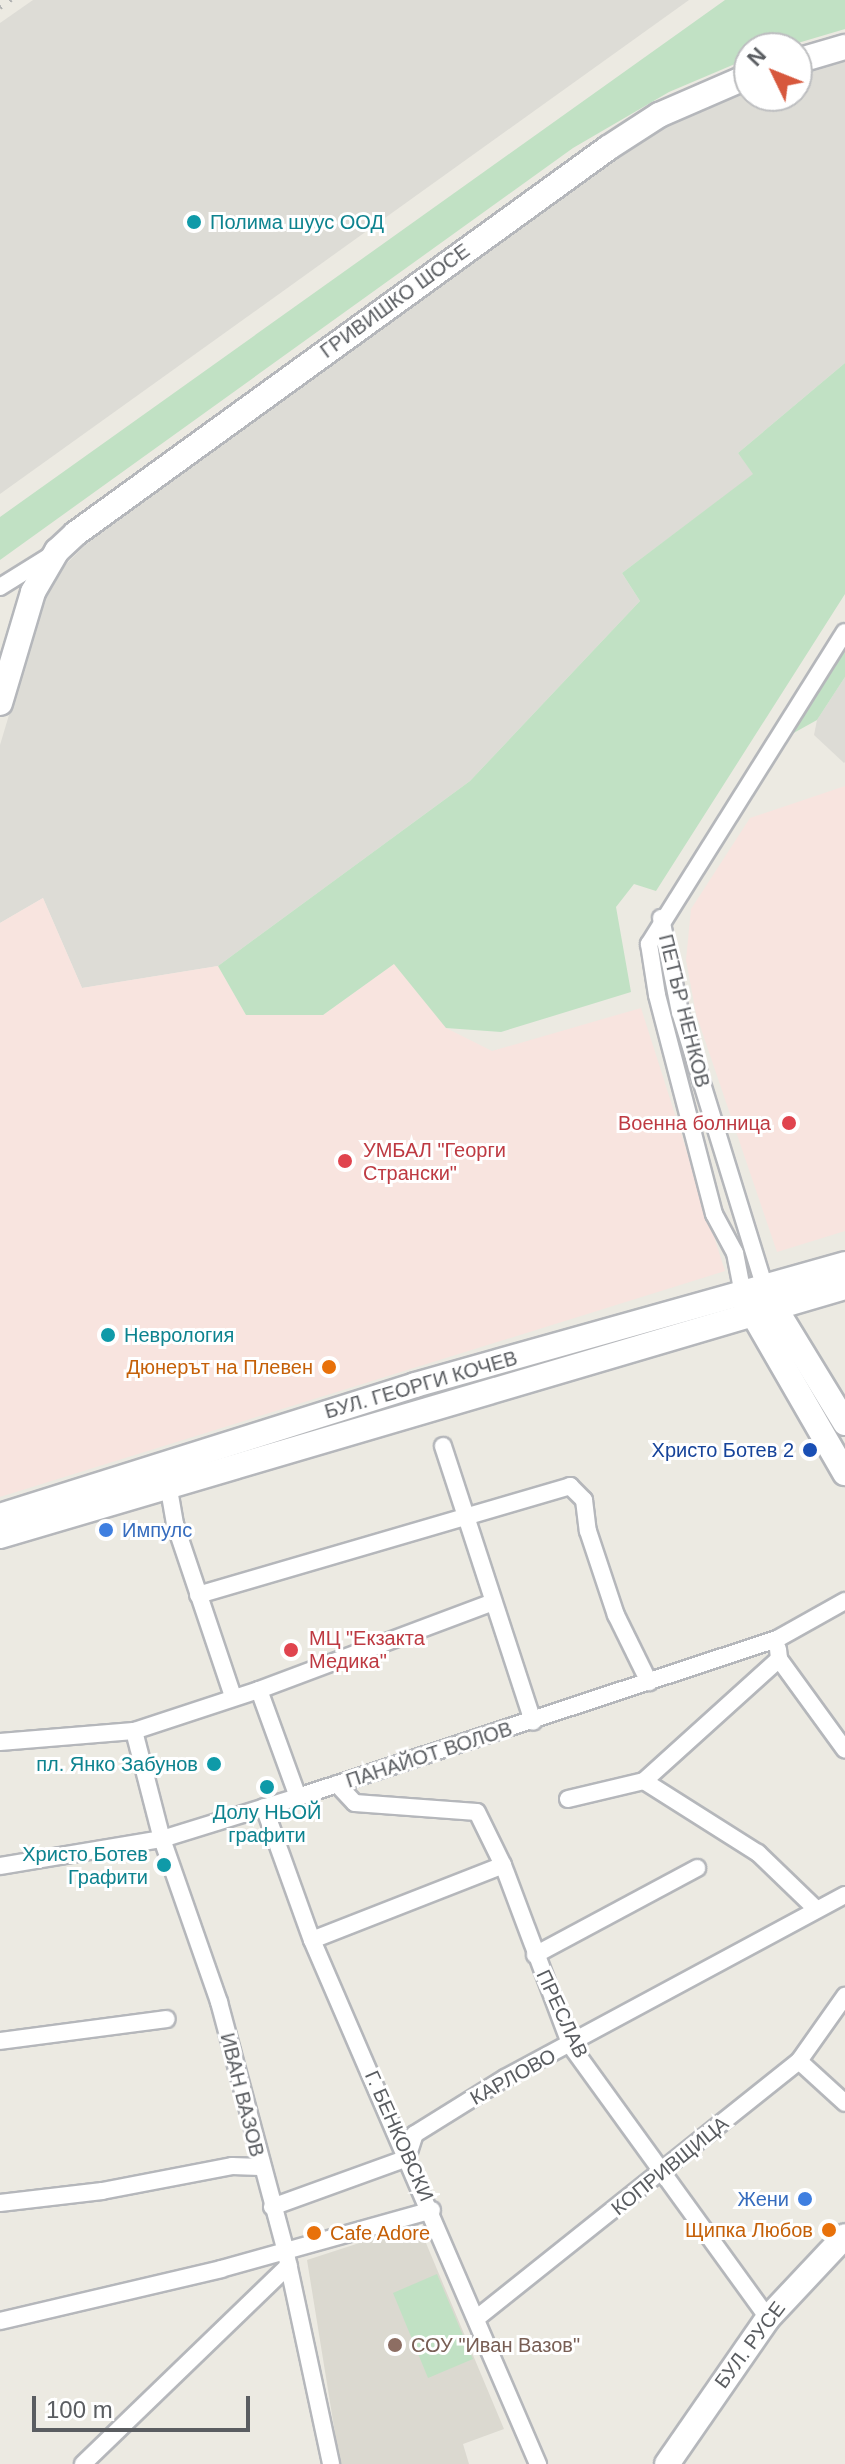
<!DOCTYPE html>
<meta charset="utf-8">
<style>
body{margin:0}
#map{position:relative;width:845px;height:2464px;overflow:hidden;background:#eceae2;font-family:Arial,sans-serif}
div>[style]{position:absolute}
.industrial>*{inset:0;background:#dddcd6}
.education>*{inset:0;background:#dbd9d0}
.medical>*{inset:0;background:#f8e4df}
.green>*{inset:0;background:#c1e1c4}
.roads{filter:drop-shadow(2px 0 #b5b7bb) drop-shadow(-2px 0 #b5b7bb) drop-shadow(0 2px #b5b7bb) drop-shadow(0 -2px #b5b7bb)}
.street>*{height:16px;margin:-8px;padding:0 8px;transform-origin:8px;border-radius:8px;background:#fff}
.secondary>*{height:24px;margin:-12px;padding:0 12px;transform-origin:12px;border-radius:12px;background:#fff}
.rail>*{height:4px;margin-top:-2px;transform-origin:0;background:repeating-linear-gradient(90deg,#b2b3b3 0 2px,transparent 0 12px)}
.dots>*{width:22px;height:22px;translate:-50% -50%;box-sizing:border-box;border:4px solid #fff;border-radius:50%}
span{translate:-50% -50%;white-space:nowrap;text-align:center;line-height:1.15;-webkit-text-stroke:6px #fff;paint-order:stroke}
.culture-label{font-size:20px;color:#0d838f}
.left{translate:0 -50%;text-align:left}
.right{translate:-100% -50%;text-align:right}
.street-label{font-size:20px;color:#5a5d61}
.health-label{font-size:20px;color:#be3a42}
.food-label{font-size:20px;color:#c56008}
.transit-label{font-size:20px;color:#164399}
.shop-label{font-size:20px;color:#366cbe}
.education-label{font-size:20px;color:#785e54}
.north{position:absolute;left:733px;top:32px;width:80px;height:80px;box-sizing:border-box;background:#fff;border:2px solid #bdbec0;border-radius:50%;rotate:313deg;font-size:22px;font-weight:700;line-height:32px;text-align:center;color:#5a5d61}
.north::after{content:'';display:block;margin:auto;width:28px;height:36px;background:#d7583d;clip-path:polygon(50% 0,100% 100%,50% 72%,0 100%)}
.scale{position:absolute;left:32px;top:2396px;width:218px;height:36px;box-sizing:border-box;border:4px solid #5a5d61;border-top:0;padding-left:10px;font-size:24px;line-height:28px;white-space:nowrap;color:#5a5d61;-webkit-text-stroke:6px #fff;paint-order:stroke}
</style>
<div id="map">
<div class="industrial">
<div style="clip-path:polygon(33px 0,689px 0,0 494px,0 23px)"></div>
<div style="clip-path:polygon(845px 60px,845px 363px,738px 453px,754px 474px,622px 573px,640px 601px,470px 781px,218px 966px,82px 988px,43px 898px,0 923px,0 745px,46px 591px,67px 563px,99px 532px,213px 445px,665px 122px,749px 87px,749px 96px,797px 96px,797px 73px)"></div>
<div style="clip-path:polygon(845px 677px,845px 762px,844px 763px,814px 735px,817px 720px)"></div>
</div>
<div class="education">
<div style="clip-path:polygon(418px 2224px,504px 2429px,463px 2444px,469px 2464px,340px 2464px,307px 2260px)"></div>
</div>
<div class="medical">
<div style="clip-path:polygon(845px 786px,845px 1231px,777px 1252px,696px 1014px,686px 960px,691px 909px,750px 818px)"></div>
<div style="clip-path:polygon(43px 898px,82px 988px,218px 966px,246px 1015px,323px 1015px,395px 963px,446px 1028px,492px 1051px,641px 1008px,725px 1271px,0 1497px,0 923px)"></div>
</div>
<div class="green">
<div style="clip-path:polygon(725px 0,845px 0,845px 29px,781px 48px,749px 48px,749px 58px,669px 92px,573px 148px,0 560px,0 517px)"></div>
<div style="clip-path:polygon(845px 363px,845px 594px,656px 891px,634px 884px,616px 907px,631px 992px,501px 1032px,446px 1028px,394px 964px,323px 1015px,246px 1015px,218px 966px,470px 781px,640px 601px,622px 573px,753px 474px,738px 453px)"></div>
<div style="clip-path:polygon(845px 622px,845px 677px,817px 720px,790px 735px,782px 728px,785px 715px)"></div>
<div style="clip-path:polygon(437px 2274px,473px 2359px,428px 2378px,393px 2293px)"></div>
</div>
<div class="roads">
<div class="street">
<div style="left:0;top:587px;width:62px;rotate:-31.9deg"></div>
<div style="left:661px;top:918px;width:96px;rotate:78.6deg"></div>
<div style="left:680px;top:1012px;width:289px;rotate:72.9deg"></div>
<div style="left:743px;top:1294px;width:42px;rotate:-101deg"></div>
<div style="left:735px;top:1253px;width:44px;rotate:-118.3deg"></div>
<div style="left:714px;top:1214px;width:226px;rotate:-104.6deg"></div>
<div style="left:657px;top:995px;width:52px;rotate:-98.9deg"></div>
<div style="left:649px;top:944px;width:368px;rotate:-57.9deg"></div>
<div style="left:443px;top:1446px;width:290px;rotate:71.9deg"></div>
<div style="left:167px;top:1478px;width:47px;rotate:80.1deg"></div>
<div style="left:175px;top:1524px;width:182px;rotate:71.4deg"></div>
<div style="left:198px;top:1595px;width:388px;rotate:-16.3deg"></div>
<div style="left:570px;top:1486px;width:20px;rotate:45deg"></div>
<div style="left:584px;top:1500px;width:31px;rotate:83deg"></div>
<div style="left:588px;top:1531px;width:89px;rotate:71.6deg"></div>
<div style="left:616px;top:1615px;width:75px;rotate:63.8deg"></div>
<div style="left:778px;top:1649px;width:10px;rotate:84deg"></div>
<div style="left:779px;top:1659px;width:112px;rotate:54deg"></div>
<div style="left:259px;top:1690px;width:114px;rotate:70deg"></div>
<div style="left:134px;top:1731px;width:112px;rotate:75.5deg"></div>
<div style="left:162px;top:1839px;width:173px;rotate:70.7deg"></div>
<div style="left:219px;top:2002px;width:256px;rotate:75deg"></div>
<div style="left:285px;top:2249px;width:220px;rotate:77.9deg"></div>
<div style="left:0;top:1742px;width:134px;rotate:-4.7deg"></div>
<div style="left:134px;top:1731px;width:132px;rotate:-18.2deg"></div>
<div style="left:259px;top:1690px;width:248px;rotate:-20.6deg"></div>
<div style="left:644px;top:1781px;width:135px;rotate:32.3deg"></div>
<div style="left:758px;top:1853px;width:81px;rotate:44deg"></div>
<div style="left:337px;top:1784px;width:26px;rotate:47deg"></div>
<div style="left:355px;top:1803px;width:122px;rotate:4.2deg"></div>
<div style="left:477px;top:1812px;width:59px;rotate:63.9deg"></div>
<div style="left:503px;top:1865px;width:193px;rotate:69.4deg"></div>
<div style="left:571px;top:2046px;width:336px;rotate:54.1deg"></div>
<div style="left:568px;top:1799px;width:78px;rotate:-13.3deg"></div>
<div style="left:644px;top:1781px;width:182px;rotate:-42.1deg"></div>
<div style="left:264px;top:1807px;width:141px;rotate:70.2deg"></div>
<div style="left:312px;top:1940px;width:571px;rotate:66.67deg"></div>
<div style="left:0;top:1866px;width:164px;rotate:-9.5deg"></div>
<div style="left:162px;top:1839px;width:142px;rotate:-17.2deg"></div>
<div style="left:298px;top:1797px;width:504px;rotate:-18.26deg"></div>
<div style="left:777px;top:1639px;width:78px;rotate:-29.2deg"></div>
<div style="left:312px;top:1940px;width:205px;rotate:-21.4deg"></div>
<div style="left:535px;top:1955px;width:184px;rotate:-28.2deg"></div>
<div style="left:0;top:2041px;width:168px;rotate:-7.5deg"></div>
<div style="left:799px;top:2061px;width:62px;rotate:42.4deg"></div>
<div style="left:0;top:2203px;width:103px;rotate:-6.7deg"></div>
<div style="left:102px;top:2191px;width:132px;rotate:-10.9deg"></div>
<div style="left:232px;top:2166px;width:28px;rotate:2deg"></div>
<div style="left:272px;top:2207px;width:144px;rotate:-19.9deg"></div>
<div style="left:407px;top:2158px;width:25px;rotate:-72deg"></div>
<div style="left:415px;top:2134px;width:106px;rotate:-31.9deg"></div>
<div style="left:505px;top:2078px;width:386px;rotate:-28.3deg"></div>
<div style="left:477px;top:2318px;width:412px;rotate:-38.6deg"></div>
<div style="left:799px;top:2061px;width:80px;rotate:-54.7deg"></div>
<div style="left:0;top:2321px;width:227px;rotate:-13.2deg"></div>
<div style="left:221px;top:2269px;width:219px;rotate:-15.6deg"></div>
<div style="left:83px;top:2464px;width:286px;rotate:-44deg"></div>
</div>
<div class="secondary">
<div style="left:797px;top:61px;width:50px;rotate:-16.3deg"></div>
<div style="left:0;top:703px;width:116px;rotate:-73.4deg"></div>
<div style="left:33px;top:592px;width:48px;rotate:-59.7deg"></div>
<div style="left:57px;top:551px;width:25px;rotate:-43deg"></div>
<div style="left:75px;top:534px;width:658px;rotate:-35.91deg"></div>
<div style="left:608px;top:148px;width:61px;rotate:-32.9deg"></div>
<div style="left:659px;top:115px;width:98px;rotate:-23.4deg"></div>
<div style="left:767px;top:1295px;width:150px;rotate:58.6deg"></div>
<div style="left:745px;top:1300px;width:200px;rotate:60deg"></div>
<div style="left:0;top:1516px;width:435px;rotate:-17.5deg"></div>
<div style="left:415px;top:1385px;width:447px;rotate:-15.7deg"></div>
<div style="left:0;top:1536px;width:881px;rotate:-16.42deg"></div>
<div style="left:667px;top:2464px;width:178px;rotate:-55.3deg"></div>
<div style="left:768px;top:2318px;width:112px;rotate:-46.8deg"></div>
</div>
</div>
<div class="rail">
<div style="left:0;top:8px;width:14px;rotate:-36deg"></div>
</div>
<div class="dots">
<div style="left:194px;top:222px;background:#0f9aa8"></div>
<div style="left:789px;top:1123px;background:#e0444e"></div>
<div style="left:345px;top:1161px;background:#e0444e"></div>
<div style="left:108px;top:1335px;background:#0f9aa8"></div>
<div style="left:329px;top:1367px;background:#e8710a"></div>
<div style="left:810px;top:1450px;background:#1a4fb4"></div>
<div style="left:106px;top:1530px;background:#3f7fe0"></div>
<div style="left:291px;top:1650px;background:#e0444e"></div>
<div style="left:214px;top:1764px;background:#0f9aa8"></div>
<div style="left:267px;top:1787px;background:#0f9aa8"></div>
<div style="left:164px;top:1865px;background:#0f9aa8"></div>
<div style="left:805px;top:2199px;background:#3f7fe0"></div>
<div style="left:829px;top:2230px;background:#e8710a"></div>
<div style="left:314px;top:2233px;background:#e8710a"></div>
<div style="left:395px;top:2345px;background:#8d6e63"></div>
</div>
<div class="culture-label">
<span class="left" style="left:210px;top:222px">Полима шуус ООД</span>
<span class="left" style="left:124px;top:1335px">Неврология</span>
<span class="right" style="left:198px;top:1764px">пл. Янко Забунов</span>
<span style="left:267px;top:1824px">Долу НЬОЙ<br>графити</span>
<span class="right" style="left:148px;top:1866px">Христо Ботев<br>Графити</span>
</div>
<div class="street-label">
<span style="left:395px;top:301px;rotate:-36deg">ГРИВИШКО ШОСЕ</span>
<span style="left:684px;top:1011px;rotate:76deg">ПЕТЪР НЕНКОВ</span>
<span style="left:421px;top:1385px;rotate:-16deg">БУЛ. ГЕОРГИ КОЧЕВ</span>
<span style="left:429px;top:1755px;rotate:-18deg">ПАНАЙОТ ВОЛОВ</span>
<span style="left:562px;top:2014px;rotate:65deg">ПРЕСЛАВ</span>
<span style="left:513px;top:2077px;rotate:-29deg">КАРЛОВО</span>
<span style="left:242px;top:2095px;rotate:76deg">ИВАН ВАЗОВ</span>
<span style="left:399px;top:2136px;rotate:66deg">Г. БЕНКОВСКИ</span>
<span style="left:670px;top:2166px;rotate:-39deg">КОПРИВЩИЦА</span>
<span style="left:750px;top:2345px;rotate:-53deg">БУЛ. РУСЕ</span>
</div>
<div class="health-label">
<span class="right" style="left:771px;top:1123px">Военна болница</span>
<span class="left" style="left:363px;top:1162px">УМБАЛ "Георги<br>Странски"</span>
<span class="left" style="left:309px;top:1650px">МЦ "Екзакта<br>Медика"</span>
</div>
<div class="food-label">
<span class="right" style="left:313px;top:1367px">Дюнерът на Плевен</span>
<span class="right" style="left:813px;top:2230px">Щипка Любов</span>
<span class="left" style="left:330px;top:2233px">Cafe Adore</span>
</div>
<div class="transit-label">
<span class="right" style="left:794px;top:1450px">Христо Ботев 2</span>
</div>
<div class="shop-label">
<span class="left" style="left:122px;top:1530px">Импулс</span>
<span class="right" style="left:789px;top:2199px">Жени</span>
</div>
<div class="education-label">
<span class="left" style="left:411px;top:2345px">СОУ "Иван Вазов"</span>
</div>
<div class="north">N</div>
<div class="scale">100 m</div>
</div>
